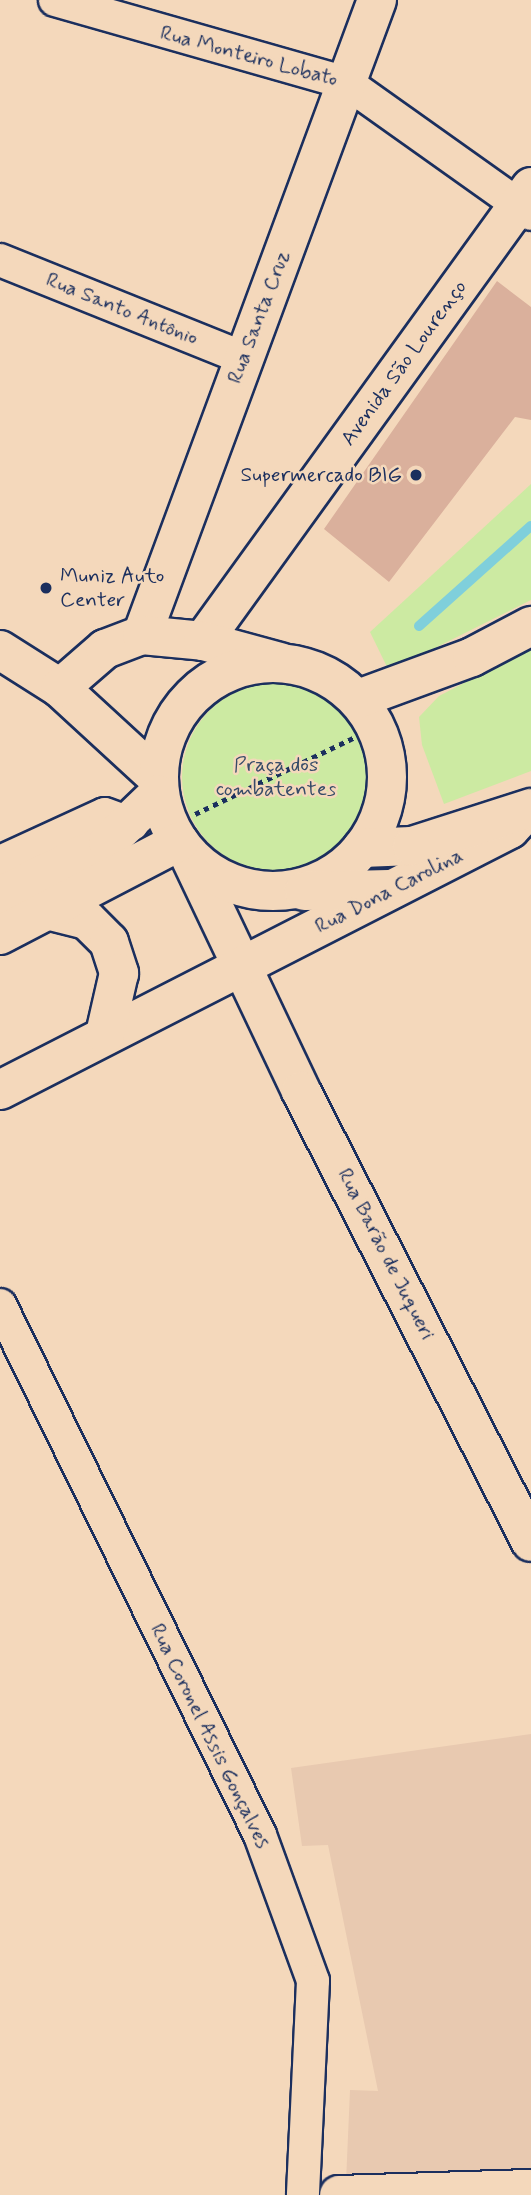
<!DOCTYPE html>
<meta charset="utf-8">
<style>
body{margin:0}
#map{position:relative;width:531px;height:2195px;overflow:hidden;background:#f4d8bb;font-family:Mynerve,sans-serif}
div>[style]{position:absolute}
.built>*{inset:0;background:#e8c9b0}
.green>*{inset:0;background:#cceaa2}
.round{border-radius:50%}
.stream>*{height:10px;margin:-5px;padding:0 5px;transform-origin:5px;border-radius:5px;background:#7fcfdb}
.building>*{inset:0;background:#dab09c}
.path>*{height:4.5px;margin-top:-2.25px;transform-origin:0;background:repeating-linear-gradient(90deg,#1b2f5e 0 5px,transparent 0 10px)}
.roads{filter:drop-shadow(2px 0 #1b2f5e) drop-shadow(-2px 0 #1b2f5e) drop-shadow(0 2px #1b2f5e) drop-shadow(0 -2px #1b2f5e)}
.street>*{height:32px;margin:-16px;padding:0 16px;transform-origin:16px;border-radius:16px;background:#f4d8bb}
.secondary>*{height:38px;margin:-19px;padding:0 19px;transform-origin:19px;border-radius:19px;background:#f4d8bb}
.primary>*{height:38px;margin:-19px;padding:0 19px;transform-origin:19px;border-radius:19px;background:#f4d8bb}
.primary>.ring{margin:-19px;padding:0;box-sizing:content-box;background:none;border:38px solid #f4d8bb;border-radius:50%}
.dots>*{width:19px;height:19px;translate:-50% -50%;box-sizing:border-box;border:4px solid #f4d8bb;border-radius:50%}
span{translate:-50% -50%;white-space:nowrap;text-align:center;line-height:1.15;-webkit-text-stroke:5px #f4d8bb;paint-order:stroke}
.street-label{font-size:21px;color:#1b2f5e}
.poi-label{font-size:21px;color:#1b2f5e}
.right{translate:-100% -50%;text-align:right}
.left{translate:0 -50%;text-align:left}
.park-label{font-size:21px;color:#364b68}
</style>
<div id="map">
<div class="built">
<div style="clip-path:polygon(531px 1734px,531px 2172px,346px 2182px,350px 2090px,378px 2091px,328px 1845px,302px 1846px,291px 1768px)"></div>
</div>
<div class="green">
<div style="clip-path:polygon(531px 484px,531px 600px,389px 671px,370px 632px)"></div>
<div style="clip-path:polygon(531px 648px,531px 771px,444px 804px,422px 745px,419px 717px,439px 696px)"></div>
<div class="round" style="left:182px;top:683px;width:188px;height:188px"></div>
</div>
<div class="stream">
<div style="left:419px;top:626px;width:150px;rotate:-41.8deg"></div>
</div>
<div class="building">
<div style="clip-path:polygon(497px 281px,531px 307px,531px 420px,515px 417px,389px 582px,324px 529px)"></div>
</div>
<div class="path">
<div style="left:195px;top:814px;width:184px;rotate:-25.7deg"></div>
</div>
<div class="roads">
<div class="street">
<div style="left:55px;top:0;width:304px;rotate:15.9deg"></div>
<div style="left:347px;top:83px;width:226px;rotate:35.4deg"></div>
<div style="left:0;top:260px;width:263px;rotate:21.9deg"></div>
<div style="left:0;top:862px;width:115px;rotate:-24.6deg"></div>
<div style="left:105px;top:814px;width:29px;rotate:20deg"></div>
<div style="left:0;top:1305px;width:590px;rotate:63.87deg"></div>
<div style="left:260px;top:1835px;width:155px;rotate:70deg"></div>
<div style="left:313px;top:1981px;width:214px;rotate:92.7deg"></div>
</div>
<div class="secondary">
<div style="left:142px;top:635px;width:677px;rotate:-69.69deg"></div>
<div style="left:203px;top:641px;width:560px;rotate:-54.15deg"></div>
<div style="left:0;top:650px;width:71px;rotate:32.3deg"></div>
<div style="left:60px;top:688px;width:133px;rotate:42.6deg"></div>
<div style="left:60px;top:688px;width:60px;rotate:-40.9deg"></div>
<div style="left:105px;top:649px;width:40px;rotate:-21deg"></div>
<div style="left:142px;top:635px;width:61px;rotate:5.6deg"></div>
<div style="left:203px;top:641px;width:80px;rotate:15.3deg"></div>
<div style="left:189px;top:855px;width:261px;rotate:64.6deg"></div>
<div style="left:301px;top:1091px;width:506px;rotate:62.98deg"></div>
<div style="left:0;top:1090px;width:573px;rotate:-27.1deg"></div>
<div style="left:510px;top:829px;width:21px;rotate:-47deg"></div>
<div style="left:339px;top:2195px;width:192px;rotate:-1.8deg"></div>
</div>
<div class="primary">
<div class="ring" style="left:159px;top:663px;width:190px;height:190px"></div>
<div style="left:358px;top:699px;width:121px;rotate:-20.2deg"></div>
<div style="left:472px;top:657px;width:67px;rotate:-27.7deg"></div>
<div style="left:362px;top:848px;width:50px;rotate:-2.3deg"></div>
<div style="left:412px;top:846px;width:125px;rotate:-17.7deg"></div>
<div style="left:304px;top:891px;width:87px;rotate:-1.3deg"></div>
<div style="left:0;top:896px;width:121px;rotate:-26.6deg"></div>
<div style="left:108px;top:842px;width:69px;rotate:-43.8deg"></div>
<div style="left:51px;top:911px;width:37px;rotate:14deg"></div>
<div style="left:87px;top:920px;width:31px;rotate:45deg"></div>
<div style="left:109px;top:942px;width:33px;rotate:72deg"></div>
<div style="left:119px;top:973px;width:63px;rotate:102.9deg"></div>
<div style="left:0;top:935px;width:202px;rotate:-27.5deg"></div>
</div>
</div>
<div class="dots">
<div style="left:416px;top:475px;background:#1b2f5e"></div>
<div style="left:46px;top:588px;background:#1b2f5e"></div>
</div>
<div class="street-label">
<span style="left:249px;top:56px;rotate:15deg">Rua Monteiro Lobato</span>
<span style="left:122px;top:309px;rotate:22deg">Rua Santo Antônio</span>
<span style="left:259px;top:317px;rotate:-69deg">Rua Santa Cruz</span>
<span style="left:404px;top:363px;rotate:-54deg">Avenida São Lourenço</span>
<span style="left:389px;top:891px;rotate:-27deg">Rua Dona Carolina</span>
<span style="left:386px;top:1254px;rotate:63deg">Rua Barão de Juqueri</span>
<span style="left:210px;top:1736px;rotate:64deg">Rua Coronel Assis Gonçalves</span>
</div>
<div class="poi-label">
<span class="right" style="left:402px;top:475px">Supermercado BIG</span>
<span class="left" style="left:60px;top:588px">Muniz Auto<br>Center</span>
</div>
<div class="park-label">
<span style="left:276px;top:777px">Praça dos<br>combatentes</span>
</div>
</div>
